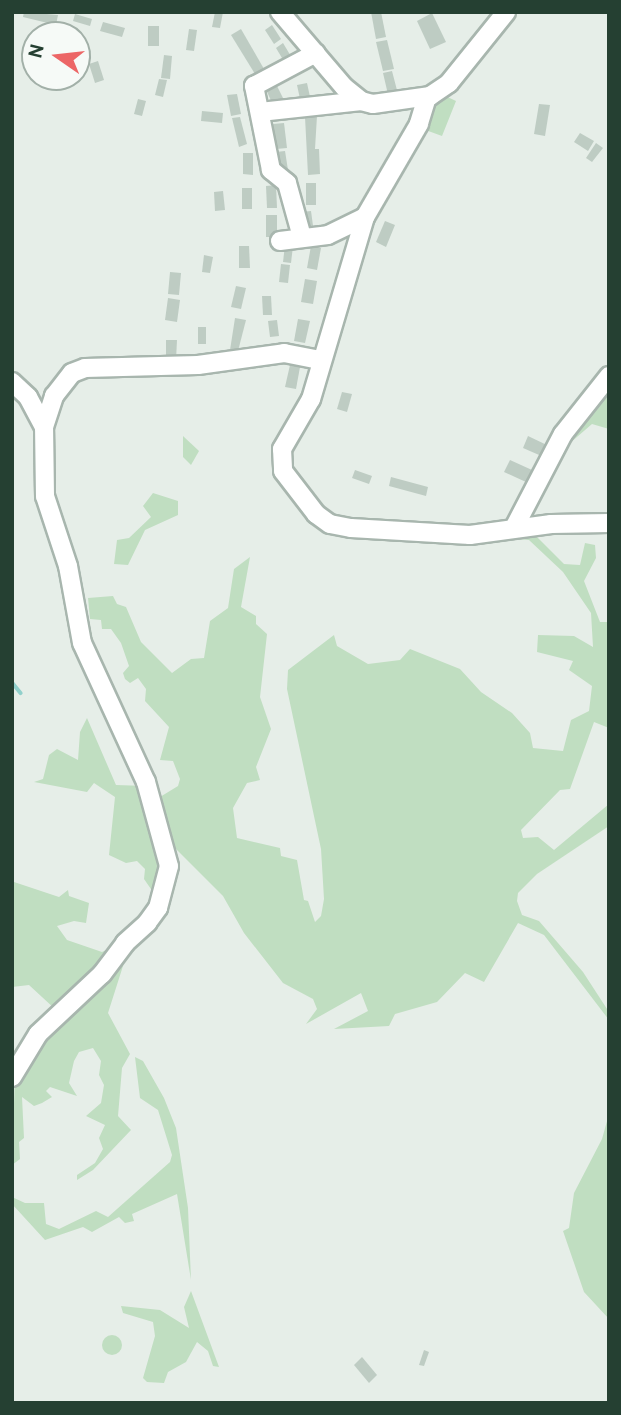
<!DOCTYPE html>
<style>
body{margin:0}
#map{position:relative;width:621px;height:1415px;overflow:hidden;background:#e6eee8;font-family:Overpass,sans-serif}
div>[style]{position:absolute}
.green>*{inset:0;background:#c0dec1}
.round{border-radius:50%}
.stream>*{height:3.5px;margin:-1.75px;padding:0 1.75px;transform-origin:1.75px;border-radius:1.75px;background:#91d0cb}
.building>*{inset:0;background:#beccc3}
.roads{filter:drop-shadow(2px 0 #a8b6ae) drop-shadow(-2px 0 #a8b6ae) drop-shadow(0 2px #a8b6ae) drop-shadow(0 -2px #a8b6ae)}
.minor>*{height:18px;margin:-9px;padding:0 9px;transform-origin:9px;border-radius:9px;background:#fff}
span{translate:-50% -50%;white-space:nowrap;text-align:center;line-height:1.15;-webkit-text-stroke:5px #f6faf7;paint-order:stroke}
.frame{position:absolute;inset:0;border:14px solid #254032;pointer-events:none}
.north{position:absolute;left:21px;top:21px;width:70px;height:70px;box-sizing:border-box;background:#f6faf7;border:2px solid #a2b0a8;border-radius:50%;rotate:284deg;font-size:19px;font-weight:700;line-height:28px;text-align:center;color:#254032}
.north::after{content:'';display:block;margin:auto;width:24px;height:32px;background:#ec6666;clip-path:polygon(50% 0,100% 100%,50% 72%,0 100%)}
</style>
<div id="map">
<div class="green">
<div style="clip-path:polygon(439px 93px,456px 101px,442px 136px,420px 128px)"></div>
<div style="clip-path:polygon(609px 381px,609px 429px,592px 424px,570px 443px,565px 436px)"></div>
<div style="clip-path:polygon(183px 436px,199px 451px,191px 465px,183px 457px)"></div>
<div style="clip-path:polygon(153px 493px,178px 501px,178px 515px,145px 530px,128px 565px,114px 564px,117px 540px,129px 538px,151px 517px,143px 506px)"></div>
<div style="clip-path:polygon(533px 533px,564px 564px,580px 565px,585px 543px,595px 545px,596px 558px,584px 581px,600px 622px,608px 622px,609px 617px,609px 728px,594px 722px,570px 789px,560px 790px,521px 830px,523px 838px,538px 837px,554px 850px,609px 804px,609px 826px,537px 874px,518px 893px,517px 901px,522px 915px,539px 921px,583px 972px,609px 1012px,609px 1020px,544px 935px,518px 923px,484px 982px,465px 973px,437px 1002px,395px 1014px,389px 1026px,334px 1029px,368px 1011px,361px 993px,306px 1024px,317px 1009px,313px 999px,283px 983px,244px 933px,223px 896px,170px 843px,160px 797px,178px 786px,180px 779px,173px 761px,160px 760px,169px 727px,145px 701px,146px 689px,138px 678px,130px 683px,125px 679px,123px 673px,129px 666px,121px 643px,111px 629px,102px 629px,101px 620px,90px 619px,88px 598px,113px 596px,117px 604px,126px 607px,141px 642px,172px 673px,191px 659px,204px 658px,210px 621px,228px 608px,234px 569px,250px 557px,241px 607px,256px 616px,256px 624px,267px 634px,260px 697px,271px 729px,256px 767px,260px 780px,247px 783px,233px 808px,237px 838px,280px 848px,281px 856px,297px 860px,304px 900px,308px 901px,315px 922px,321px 916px,324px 899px,321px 849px,287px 689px,288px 670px,334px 635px,337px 646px,368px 664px,400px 660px,410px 649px,460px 669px,481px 692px,512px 713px,530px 733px,533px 748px,563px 751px,571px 720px,589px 711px,592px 686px,569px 670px,573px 661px,537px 652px,538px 635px,574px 636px,593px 647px,591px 613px,563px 572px,529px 540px,492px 537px)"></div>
<div style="clip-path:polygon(87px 718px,116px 785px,146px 786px,166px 854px,153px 892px,144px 879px,145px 869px,137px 861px,126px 863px,109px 855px,115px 797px,94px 783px,87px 792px,34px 782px,43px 779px,49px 755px,57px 749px,78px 760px,80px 732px)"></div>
<div style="clip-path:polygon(14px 882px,59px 897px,68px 890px,69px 896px,89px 903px,86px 923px,74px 921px,57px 926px,67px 940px,102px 952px,121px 943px,55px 1009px,29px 985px,12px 987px)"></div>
<div style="clip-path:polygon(130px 944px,108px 1013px,130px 1054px,122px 1068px,118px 1116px,131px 1130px,93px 1170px,77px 1180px,77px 1175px,95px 1163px,103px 1149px,99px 1138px,105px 1125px,86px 1116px,101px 1103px,104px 1085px,99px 1075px,101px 1061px,93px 1048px,79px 1052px,74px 1061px,69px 1083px,77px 1096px,50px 1087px,46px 1091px,52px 1097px,42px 1103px,34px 1106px,22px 1097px,24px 1138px,19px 1142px,20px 1159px,12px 1165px,15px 1073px)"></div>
<div style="clip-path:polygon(135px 1057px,143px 1061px,164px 1098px,176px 1128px,188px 1208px,191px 1280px,177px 1194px,132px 1214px,134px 1221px,125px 1223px,119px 1217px,92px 1232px,83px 1227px,45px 1240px,12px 1204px,12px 1197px,25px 1203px,44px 1203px,46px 1224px,59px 1229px,96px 1211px,108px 1217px,170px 1162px,172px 1155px,158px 1110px,140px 1098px)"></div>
<div style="clip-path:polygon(609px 1114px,609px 1319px,584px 1292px,563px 1231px,569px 1228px,574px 1193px,602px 1139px)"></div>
<div style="clip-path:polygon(191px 1291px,219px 1367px,213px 1366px,208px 1351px,197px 1342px,186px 1362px,168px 1372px,164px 1383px,147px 1382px,143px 1378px,155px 1336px,153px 1322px,123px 1313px,121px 1306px,160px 1310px,189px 1328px,184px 1307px)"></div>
<div class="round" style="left:102px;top:1335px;width:20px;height:20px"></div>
</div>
<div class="stream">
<div style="left:12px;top:682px;width:14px;rotate:51deg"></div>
</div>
<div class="building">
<div style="clip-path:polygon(24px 12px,58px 15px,56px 25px,23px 17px)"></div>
<div style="clip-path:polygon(215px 12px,223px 12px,220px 28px,212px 27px)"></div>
<div style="clip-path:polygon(371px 12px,381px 12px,386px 37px,376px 39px)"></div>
<div style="clip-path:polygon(432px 13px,446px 42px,430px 49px,417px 21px)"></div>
<div style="clip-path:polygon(75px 14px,92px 19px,90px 26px,73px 21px)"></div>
<div style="clip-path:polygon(103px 22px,125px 28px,122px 37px,100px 31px)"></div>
<div style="clip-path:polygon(272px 25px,281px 39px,274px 44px,265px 30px)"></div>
<div style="clip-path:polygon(148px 26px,159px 26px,159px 46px,148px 46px)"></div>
<div style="clip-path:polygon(189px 29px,197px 30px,194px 51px,186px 50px)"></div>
<div style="clip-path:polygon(241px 29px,264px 69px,255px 74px,231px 35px)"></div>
<div style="clip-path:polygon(387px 40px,394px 69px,383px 71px,376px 42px)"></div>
<div style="clip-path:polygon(283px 43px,292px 58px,285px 63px,276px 48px)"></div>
<div style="clip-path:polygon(164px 55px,172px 56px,170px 79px,161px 78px)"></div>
<div style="clip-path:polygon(98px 61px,104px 80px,95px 83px,89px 64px)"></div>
<div style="clip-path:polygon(392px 71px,398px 94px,425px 88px,426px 94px,390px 103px,383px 73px)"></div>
<div style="clip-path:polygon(159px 79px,167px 80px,163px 97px,155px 95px)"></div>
<div style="clip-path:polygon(274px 80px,284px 100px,273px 105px,264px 85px)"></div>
<div style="clip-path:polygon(307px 83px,312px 106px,302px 108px,297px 85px)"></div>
<div style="clip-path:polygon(237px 94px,241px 114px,231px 116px,227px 95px)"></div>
<div style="clip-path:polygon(138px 99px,146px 101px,142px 116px,134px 114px)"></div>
<div style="clip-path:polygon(539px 104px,550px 105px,545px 136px,534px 134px)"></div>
<div style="clip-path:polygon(202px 111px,223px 113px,222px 123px,201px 121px)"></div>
<div style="clip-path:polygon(317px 116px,315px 149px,319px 149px,320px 174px,308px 175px,305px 117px)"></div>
<div style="clip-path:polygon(240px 117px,247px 144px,239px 147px,232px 118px)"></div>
<div style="clip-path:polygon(284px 123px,287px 148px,276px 149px,273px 124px)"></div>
<div style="clip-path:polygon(580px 133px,594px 141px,588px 151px,574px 142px)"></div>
<div style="clip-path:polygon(596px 143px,603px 148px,592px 162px,586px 158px)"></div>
<div style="clip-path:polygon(285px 151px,288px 170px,280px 172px,276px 152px)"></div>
<div style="clip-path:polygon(243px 153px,253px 153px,253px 175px,243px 174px)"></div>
<div style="clip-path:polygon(306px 183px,316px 183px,316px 205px,306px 205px)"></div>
<div style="clip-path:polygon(276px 185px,277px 208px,267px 208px,266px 186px)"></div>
<div style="clip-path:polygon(242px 188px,252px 188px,252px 209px,242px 209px)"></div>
<div style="clip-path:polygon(223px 191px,225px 210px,215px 211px,214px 192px)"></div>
<div style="clip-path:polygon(311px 211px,314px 233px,304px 234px,301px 212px)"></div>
<div style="clip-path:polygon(266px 215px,277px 215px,277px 237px,266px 237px)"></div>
<div style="clip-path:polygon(385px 221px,395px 225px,386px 247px,376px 242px)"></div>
<div style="clip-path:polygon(285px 245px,293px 246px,291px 263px,283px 262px)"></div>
<div style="clip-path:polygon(239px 246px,249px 246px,250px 268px,239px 268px)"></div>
<div style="clip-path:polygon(311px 246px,321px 248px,317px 270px,307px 268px)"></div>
<div style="clip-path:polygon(204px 255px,213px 257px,210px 273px,202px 272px)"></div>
<div style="clip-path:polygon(281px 264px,290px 265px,288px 283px,279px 282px)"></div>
<div style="clip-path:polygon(170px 272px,181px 273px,179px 295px,168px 294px)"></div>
<div style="clip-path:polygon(305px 279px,317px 281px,313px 304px,301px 302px)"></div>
<div style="clip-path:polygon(236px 286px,246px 288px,241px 309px,231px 307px)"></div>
<div style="clip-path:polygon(262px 296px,271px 296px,272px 315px,263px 315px)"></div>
<div style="clip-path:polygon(168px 298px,180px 300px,177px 322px,165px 320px)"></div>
<div style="clip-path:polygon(235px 318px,246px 320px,238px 351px,230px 350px)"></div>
<div style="clip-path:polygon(298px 319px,310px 321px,305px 343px,294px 341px)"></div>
<div style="clip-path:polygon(277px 320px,279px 336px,270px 337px,268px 321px)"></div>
<div style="clip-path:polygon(198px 327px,206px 327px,206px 344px,198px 344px)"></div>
<div style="clip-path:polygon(166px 340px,177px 340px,176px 360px,166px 359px)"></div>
<div style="clip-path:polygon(290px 365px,300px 367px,296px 389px,285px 387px)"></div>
<div style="clip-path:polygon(342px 392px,352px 394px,347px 412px,337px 409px)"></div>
<div style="clip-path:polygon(528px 436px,551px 447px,546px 458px,523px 448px)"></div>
<div style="clip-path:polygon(510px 460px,532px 470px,526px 482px,504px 472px)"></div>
<div style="clip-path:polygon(355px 470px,372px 476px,369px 484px,352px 478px)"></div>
<div style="clip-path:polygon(391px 477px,428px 487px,426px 496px,389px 486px)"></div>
<div style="clip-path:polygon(424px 1350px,429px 1352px,424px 1366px,419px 1365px)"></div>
<div style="clip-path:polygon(362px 1357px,377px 1375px,369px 1383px,354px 1365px)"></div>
</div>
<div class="roads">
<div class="minor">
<div style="left:280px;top:12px;width:99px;rotate:49.5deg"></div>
<div style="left:344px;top:87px;width:22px;rotate:39deg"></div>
<div style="left:361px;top:101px;width:12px;rotate:14deg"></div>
<div style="left:373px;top:104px;width:58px;rotate:-8deg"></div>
<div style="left:430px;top:96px;width:23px;rotate:-34deg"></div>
<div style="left:449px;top:83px;width:91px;rotate:-51.2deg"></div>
<div style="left:427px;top:97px;width:28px;rotate:107deg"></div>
<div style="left:419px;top:124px;width:108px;rotate:120.1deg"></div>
<div style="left:365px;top:217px;width:190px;rotate:106.5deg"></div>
<div style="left:311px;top:399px;width:58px;rotate:120.1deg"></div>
<div style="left:282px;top:449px;width:22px;rotate:87deg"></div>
<div style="left:283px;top:471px;width:54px;rotate:52.5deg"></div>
<div style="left:316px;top:514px;width:17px;rotate:36deg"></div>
<div style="left:330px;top:524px;width:21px;rotate:11deg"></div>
<div style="left:351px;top:528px;width:119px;rotate:3.4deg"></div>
<div style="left:470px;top:535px;width:82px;rotate:-7.7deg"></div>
<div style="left:551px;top:524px;width:58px;rotate:-1deg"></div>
<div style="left:260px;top:112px;width:102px;rotate:-6.2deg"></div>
<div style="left:302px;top:237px;width:56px;rotate:-105.5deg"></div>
<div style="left:287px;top:183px;width:21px;rotate:-141deg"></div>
<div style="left:271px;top:170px;width:86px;rotate:-101.4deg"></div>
<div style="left:254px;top:86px;width:70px;rotate:-28deg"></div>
<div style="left:280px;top:241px;width:48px;rotate:-7.1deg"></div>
<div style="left:328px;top:235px;width:41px;rotate:-25.9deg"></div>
<div style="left:12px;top:382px;width:22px;rotate:43deg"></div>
<div style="left:28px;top:397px;width:34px;rotate:62deg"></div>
<div style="left:514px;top:528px;width:106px;rotate:-62.5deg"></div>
<div style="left:563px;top:434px;width:74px;rotate:-51.6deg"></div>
<div style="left:12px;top:1077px;width:50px;rotate:-58.8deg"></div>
<div style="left:38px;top:1034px;width:88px;rotate:-43.2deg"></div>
<div style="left:102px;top:974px;width:39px;rotate:-53deg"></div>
<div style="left:125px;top:943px;width:30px;rotate:-42deg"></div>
<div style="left:147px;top:923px;width:19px;rotate:-54deg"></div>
<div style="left:158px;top:908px;width:43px;rotate:-75.3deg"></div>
<div style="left:169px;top:866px;width:87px;rotate:-105.3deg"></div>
<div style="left:146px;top:782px;width:153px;rotate:-114.7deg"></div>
<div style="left:82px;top:643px;width:78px;rotate:-100.3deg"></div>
<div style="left:68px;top:566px;width:74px;rotate:-108.2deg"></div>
<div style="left:45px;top:496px;width:69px;rotate:-90.8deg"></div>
<div style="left:44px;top:427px;width:33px;rotate:-72deg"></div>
<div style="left:54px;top:396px;width:29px;rotate:-52deg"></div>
<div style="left:72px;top:373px;width:14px;rotate:-21deg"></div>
<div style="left:85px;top:368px;width:113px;rotate:-1.5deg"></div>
<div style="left:198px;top:365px;width:87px;rotate:-7.9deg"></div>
<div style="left:284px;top:353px;width:37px;rotate:11deg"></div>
</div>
</div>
<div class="frame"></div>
<div class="north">N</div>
</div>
